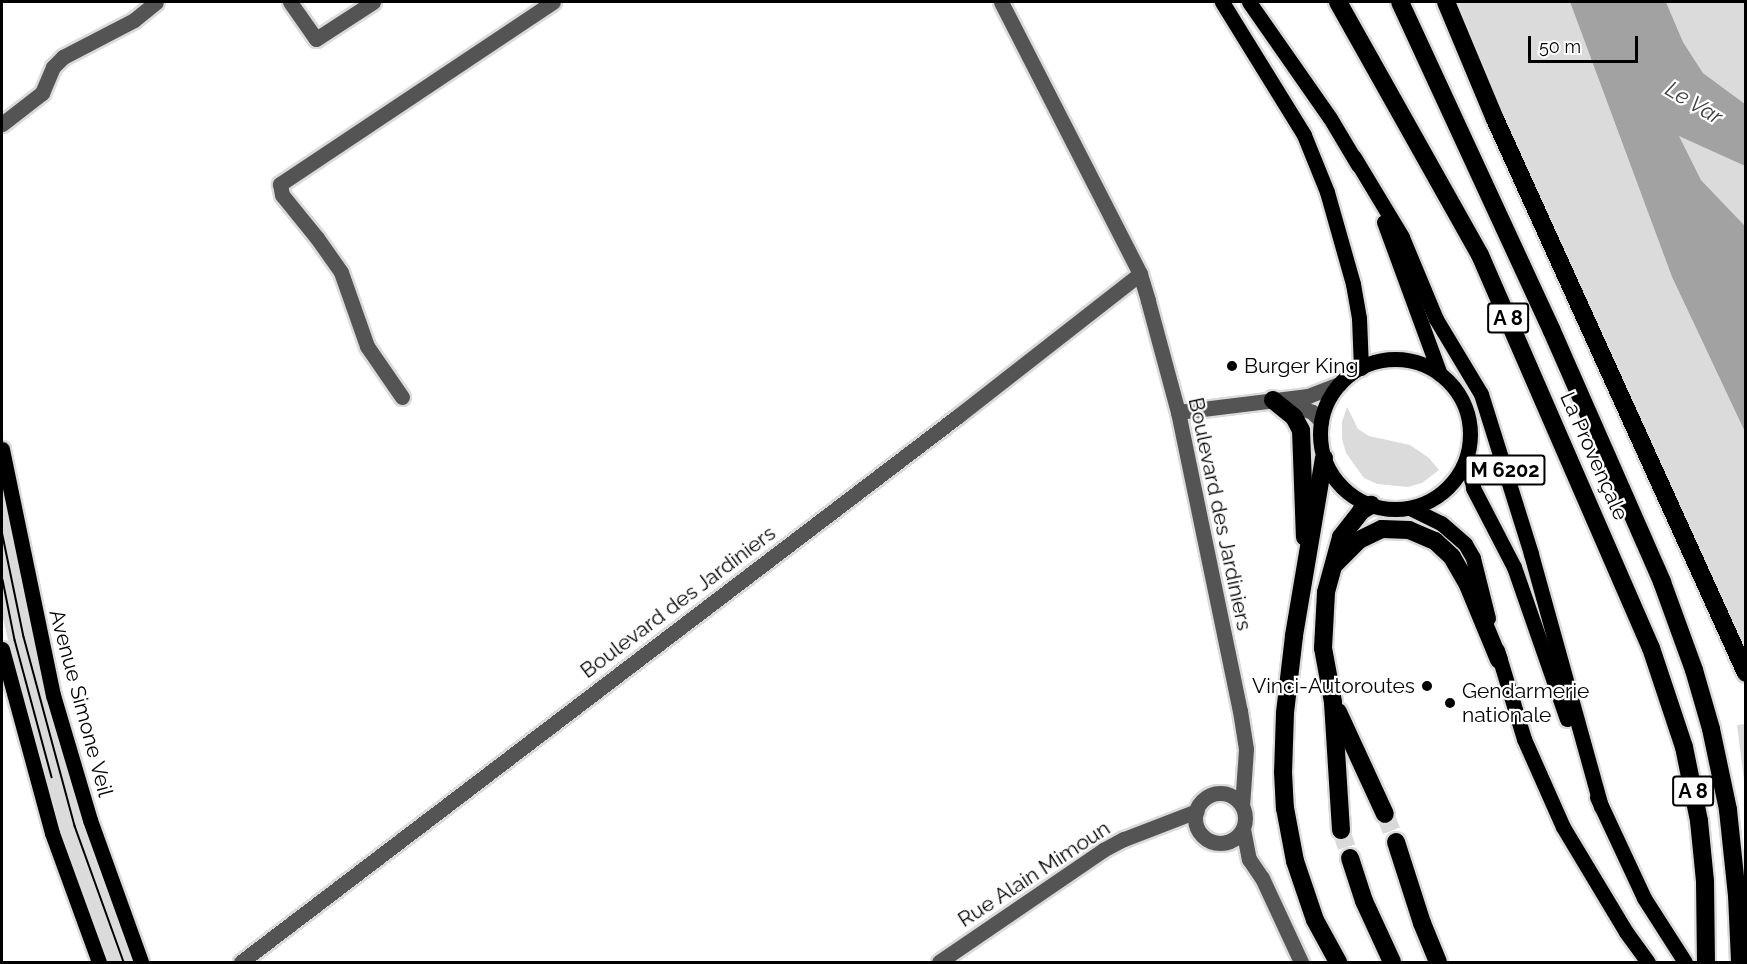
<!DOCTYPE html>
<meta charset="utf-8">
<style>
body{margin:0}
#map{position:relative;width:1747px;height:964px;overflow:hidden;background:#fff;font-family:Raleway,sans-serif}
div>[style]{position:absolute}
.green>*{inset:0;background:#dbdbdb}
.water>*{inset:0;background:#a2a2a2}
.highway-tunnel>*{height:18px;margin-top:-9px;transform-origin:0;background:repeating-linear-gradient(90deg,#d9d9d9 0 18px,transparent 0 27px)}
.roads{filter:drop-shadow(2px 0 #dbdbdb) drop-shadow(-2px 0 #dbdbdb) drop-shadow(0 2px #dbdbdb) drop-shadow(0 -2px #dbdbdb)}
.minor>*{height:15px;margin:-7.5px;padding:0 7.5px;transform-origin:7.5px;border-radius:7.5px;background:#545454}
.minor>.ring{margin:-7.5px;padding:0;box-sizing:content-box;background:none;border:15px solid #545454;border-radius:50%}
.major>*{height:15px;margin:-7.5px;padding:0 7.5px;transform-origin:7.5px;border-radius:7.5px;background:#000}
.major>.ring{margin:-7.5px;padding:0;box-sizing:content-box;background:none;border:15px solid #000;border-radius:50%}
.highway>*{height:18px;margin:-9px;padding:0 9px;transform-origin:9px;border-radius:9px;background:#000}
.tram>*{height:1.5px;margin:-0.75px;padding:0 0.75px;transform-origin:0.75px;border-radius:0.75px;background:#000}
.dots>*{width:16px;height:16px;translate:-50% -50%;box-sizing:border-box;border:3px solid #fff;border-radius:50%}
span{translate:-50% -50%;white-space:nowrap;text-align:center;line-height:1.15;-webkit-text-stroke:4.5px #fff;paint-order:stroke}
.shield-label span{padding:2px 4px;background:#fff;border:2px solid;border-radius:4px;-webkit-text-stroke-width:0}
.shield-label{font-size:20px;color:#000;font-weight:700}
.poi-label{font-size:21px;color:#000}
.left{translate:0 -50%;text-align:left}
.right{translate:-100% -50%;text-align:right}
.street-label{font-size:21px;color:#000}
.water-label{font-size:22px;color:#434343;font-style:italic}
.frame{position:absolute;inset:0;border:3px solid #000;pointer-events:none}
.scale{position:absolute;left:1528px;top:36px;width:110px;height:27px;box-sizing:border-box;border:3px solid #000;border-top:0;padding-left:8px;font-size:18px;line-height:21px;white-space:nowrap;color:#000;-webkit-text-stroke:4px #fff;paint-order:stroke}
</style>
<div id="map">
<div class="green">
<div style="clip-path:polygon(1459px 2px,1570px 2px,1672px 277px,1745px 432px,1745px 650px,1474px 45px)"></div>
<div style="clip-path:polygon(1666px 2px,1745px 2px,1745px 104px,1703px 73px,1683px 42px)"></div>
<div style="clip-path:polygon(1678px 135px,1745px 166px,1745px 226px,1701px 180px)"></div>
<div style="clip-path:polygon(1347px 407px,1358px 429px,1369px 436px,1410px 445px,1429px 458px,1439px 470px,1422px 483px,1408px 487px,1377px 484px,1364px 478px,1346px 453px,1342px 439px,1342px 422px)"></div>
<div style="clip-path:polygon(2px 486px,32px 636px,57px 738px,104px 885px,134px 962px,108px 962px,59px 830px,21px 697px,2px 614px)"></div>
<div style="clip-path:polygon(1745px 724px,1746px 724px,1745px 788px,1737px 725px)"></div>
</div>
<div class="water">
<div style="clip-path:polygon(1570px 2px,1666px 2px,1683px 42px,1703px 73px,1745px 104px,1745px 166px,1679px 136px,1701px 180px,1745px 226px,1745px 432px,1672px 277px)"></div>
</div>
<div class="highway-tunnel">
<div style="left:1385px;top:814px;width:30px;rotate:69deg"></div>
<div style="left:1341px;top:830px;width:29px;rotate:72deg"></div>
</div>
<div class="roads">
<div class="minor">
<div style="left:290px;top:2px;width:45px;rotate:54.9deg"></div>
<div style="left:316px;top:39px;width:68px;rotate:-33deg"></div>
<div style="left:1001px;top:2px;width:305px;rotate:62.9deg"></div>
<div style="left:1140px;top:274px;width:28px;rotate:73deg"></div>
<div style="left:1148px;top:301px;width:115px;rotate:74.9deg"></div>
<div style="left:1178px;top:412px;width:305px;rotate:78.3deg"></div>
<div style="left:1240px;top:711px;width:38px;rotate:81deg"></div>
<div style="left:1246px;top:749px;width:57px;rotate:94deg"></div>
<div style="left:2px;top:124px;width:51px;rotate:-37.8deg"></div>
<div style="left:42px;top:93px;width:28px;rotate:-67deg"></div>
<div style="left:53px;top:67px;width:14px;rotate:-45deg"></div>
<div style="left:63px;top:57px;width:80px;rotate:-27.5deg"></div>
<div style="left:134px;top:20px;width:28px;rotate:-39deg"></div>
<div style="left:402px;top:397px;width:62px;rotate:-124.5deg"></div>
<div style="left:367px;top:346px;width:78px;rotate:-109.4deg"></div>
<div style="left:341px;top:272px;width:42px;rotate:-125.2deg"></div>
<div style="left:317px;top:238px;width:55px;rotate:-129.1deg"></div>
<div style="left:282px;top:195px;width:11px;rotate:-100deg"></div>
<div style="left:280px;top:184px;width:328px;rotate:-33.7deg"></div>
<div style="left:1282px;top:402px;width:32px;rotate:18deg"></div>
<div style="left:1312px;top:412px;width:13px;rotate:45deg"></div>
<div style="left:1178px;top:412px;width:131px;rotate:-7deg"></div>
<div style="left:1308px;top:396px;width:34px;rotate:-21deg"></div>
<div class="ring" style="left:1195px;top:793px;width:35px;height:35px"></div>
<div style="left:1243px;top:829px;width:31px;rotate:79deg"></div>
<div style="left:1249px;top:859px;width:23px;rotate:56deg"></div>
<div style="left:1262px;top:878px;width:93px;rotate:65.1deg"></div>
<div style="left:241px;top:962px;width:901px;rotate:-37.29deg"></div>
<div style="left:958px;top:416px;width:231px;rotate:-38deg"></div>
<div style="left:939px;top:962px;width:199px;rotate:-34.3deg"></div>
<div style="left:1103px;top:850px;width:24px;rotate:-28deg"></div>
<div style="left:1124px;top:839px;width:78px;rotate:-21deg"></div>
</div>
<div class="major">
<div style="left:1222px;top:2px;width:156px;rotate:58.3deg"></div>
<div style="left:1304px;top:135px;width:61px;rotate:68deg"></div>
<div style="left:1327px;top:192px;width:96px;rotate:74.2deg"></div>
<div style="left:1353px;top:284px;width:35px;rotate:80deg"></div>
<div style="left:1359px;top:318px;width:50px;rotate:87.7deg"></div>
<div style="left:1249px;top:2px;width:141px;rotate:55.1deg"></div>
<div style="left:1330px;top:118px;width:55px;rotate:59.2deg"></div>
<div style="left:1354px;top:157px;width:93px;rotate:59deg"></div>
<div style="left:1402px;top:237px;width:89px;rotate:67.5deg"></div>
<div style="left:1436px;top:319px;width:87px;rotate:59deg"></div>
<div style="left:1481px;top:394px;width:168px;rotate:72.6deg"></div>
<div style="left:1531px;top:554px;width:262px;rotate:74.5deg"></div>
<div style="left:1384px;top:222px;width:162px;rotate:69.8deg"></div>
<div class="ring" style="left:1320px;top:359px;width:135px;height:135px"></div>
<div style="left:2px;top:449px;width:251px;rotate:78.3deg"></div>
<div style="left:53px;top:695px;width:130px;rotate:73.5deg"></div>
<div style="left:90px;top:820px;width:151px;rotate:70.2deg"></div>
<div style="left:1467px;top:456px;width:33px;rotate:79deg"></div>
<div style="left:1473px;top:488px;width:89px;rotate:62.6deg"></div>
<div style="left:1514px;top:567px;width:161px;rotate:70.8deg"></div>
<div style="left:1410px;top:508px;width:34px;rotate:26deg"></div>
<div style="left:1441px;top:523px;width:32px;rotate:41deg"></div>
<div style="left:1465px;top:544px;width:16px;rotate:60deg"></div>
<div style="left:1473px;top:558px;width:62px;rotate:76deg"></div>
<div style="left:2px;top:649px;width:191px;rotate:74.8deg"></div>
<div style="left:52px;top:833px;width:137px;rotate:70deg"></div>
<div style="left:1497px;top:650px;width:93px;rotate:73.1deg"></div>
<div style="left:1524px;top:739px;width:96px;rotate:66.1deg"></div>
<div style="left:1563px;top:827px;width:122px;rotate:59deg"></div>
<div style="left:1626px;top:932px;width:37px;rotate:54deg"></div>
<div style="left:1597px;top:797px;width:111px;rotate:65deg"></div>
<div style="left:1644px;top:898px;width:76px;rotate:57.4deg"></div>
</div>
<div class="highway">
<div style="left:1338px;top:2px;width:290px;rotate:60.7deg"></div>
<div style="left:1480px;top:255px;width:429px;rotate:66.5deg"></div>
<div style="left:1651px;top:648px;width:104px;rotate:71.6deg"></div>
<div style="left:1684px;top:747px;width:76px;rotate:78.5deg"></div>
<div style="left:1699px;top:821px;width:60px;rotate:84.3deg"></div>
<div style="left:1705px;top:881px;width:81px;rotate:89.3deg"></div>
<div style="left:1400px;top:2px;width:362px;rotate:65.2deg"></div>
<div style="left:1552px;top:331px;width:274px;rotate:66.3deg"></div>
<div style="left:1662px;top:582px;width:94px;rotate:70deg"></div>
<div style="left:1694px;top:670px;width:61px;rotate:73.9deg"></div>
<div style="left:1711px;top:729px;width:83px;rotate:78.1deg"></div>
<div style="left:1728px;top:810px;width:85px;rotate:84deg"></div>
<div style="left:1737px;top:895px;width:67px;rotate:87.4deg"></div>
<div style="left:1446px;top:2px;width:127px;rotate:67.3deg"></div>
<div style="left:1495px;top:119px;width:608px;rotate:65.63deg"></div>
<div style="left:1273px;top:400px;width:27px;rotate:39deg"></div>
<div style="left:1294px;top:417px;width:15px;rotate:62deg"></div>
<div style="left:1301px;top:430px;width:107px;rotate:87.9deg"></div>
<div style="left:1324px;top:458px;width:181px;rotate:99.6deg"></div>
<div style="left:1294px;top:636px;width:78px;rotate:96.7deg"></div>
<div style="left:1285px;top:713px;width:59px;rotate:91.9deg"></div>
<div style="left:1283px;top:772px;width:36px;rotate:87deg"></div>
<div style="left:1285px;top:808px;width:54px;rotate:79.3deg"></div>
<div style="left:1295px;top:861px;width:62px;rotate:71.3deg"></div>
<div style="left:1315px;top:920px;width:48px;rotate:61.3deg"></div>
<div style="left:1334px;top:565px;width:35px;rotate:-45deg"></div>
<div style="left:1359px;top:540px;width:25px;rotate:-26deg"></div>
<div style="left:1382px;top:529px;width:27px;rotate:2deg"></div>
<div style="left:1409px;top:530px;width:28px;rotate:23deg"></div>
<div style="left:1435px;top:541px;width:23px;rotate:43deg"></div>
<div style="left:1452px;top:557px;width:32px;rotate:60deg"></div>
<div style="left:1468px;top:585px;width:81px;rotate:67.5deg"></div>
<div style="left:1338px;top:712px;width:112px;rotate:65.3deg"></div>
<div style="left:1341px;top:830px;width:128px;rotate:-93.6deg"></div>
<div style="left:1333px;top:702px;width:55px;rotate:-100.5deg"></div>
<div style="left:1323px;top:648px;width:56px;rotate:-86.9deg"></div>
<div style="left:1326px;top:592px;width:57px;rotate:-74.7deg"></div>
<div style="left:1341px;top:537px;width:33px;rotate:-52deg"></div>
<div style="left:1361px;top:511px;width:12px;rotate:-31deg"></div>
<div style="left:1396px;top:842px;width:85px;rotate:72.2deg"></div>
<div style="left:1422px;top:923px;width:42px;rotate:67.7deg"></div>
<div style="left:1350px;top:858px;width:45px;rotate:72deg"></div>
<div style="left:1364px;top:901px;width:67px;rotate:65.3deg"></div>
</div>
</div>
<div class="tram">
<div style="left:2px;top:531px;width:108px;rotate:78.3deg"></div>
<div style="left:24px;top:637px;width:196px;rotate:74.9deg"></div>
<div style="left:75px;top:826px;width:145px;rotate:70.2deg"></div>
<div style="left:3px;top:580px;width:61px;rotate:78.7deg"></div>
<div style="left:15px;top:640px;width:142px;rotate:74.9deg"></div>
</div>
<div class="dots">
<div style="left:1232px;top:366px;background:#000"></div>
<div style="left:1427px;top:686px;background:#000"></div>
<div style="left:1450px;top:703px;background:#000"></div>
</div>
<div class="shield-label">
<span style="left:1508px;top:318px">A 8</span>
<span style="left:1505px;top:470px">M 6202</span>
<span style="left:1693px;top:791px">A 8</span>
</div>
<div class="poi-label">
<span class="left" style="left:1244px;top:366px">Burger King</span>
<span class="right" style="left:1415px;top:686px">Vinci-Autoroutes</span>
<span class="left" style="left:1462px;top:703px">Gendarmerie<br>nationale</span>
</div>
<div class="street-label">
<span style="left:1594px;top:456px;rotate:66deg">La Provençale</span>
<span style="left:1220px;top:514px;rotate:78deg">Boulevard des Jardiniers</span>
<span style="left:678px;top:602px;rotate:-37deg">Boulevard des Jardiniers</span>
<span style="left:81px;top:703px;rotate:75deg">Avenue Simone Veil</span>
<span style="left:1034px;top:874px;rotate:-33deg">Rue Alain Mimoun</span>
</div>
<div class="water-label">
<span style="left:1694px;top:103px;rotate:31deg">Le Var</span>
</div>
<div class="frame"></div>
<div class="scale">50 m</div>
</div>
